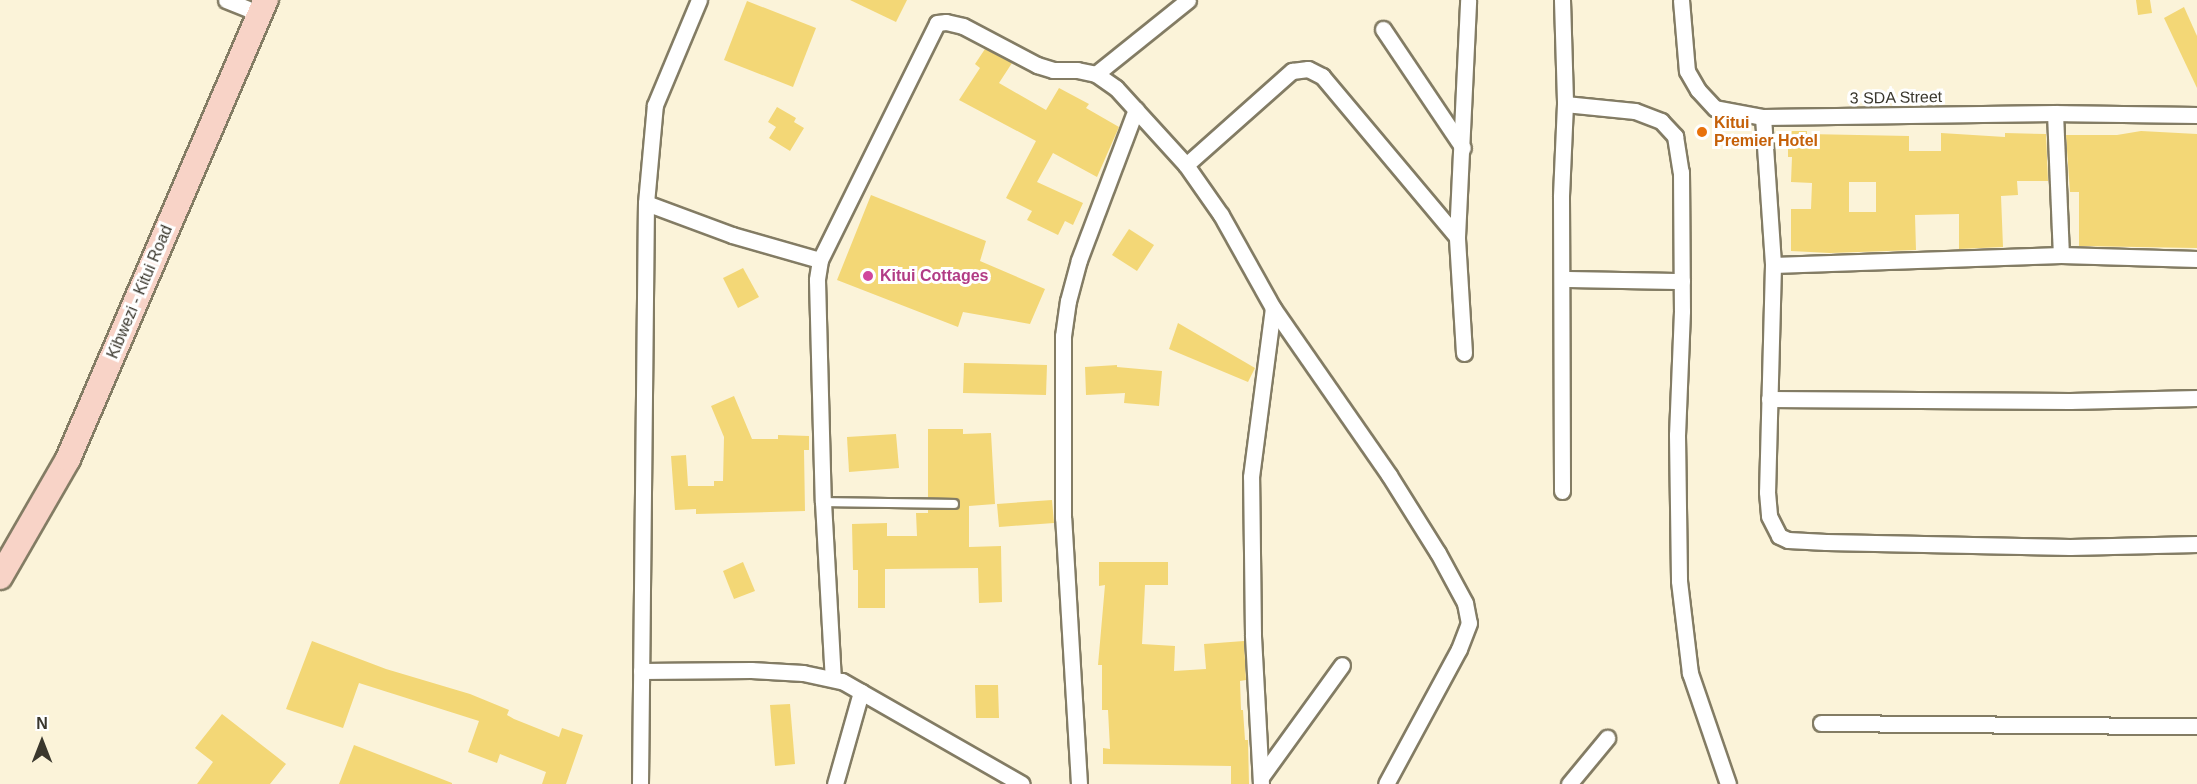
<!DOCTYPE html>
<style>
body{margin:0}
#map{position:relative;width:2197px;height:784px;overflow:hidden;background:#fbf3d9;font-family:Arial,sans-serif}
div>[style]{position:absolute}
.building>*{inset:0;background:#f3d776}
.roads{filter:drop-shadow(2px 0 #837c64) drop-shadow(-2px 0 #837c64) drop-shadow(0 2px #837c64) drop-shadow(0 -2px #837c64)}
.lane>*{height:8px;margin:-4px;padding:0 4px;transform-origin:4px;border-radius:4px;background:#fff}
.street>*{height:15px;margin:-7.5px;padding:0 7.5px;transform-origin:7.5px;border-radius:7.5px;background:#fff}
.primary>*{height:24px;margin:-12px;padding:0 12px;transform-origin:12px;border-radius:12px;background:#f8d3c7}
.dots>*{width:16px;height:16px;translate:-50% -50%;box-sizing:border-box;border:3px solid #fff;border-radius:50%}
span{translate:-50% -50%;white-space:nowrap;text-align:center;line-height:1.15;-webkit-text-stroke:6px #fff;paint-order:stroke}
.street-label{font-size:16px;color:#3a372d}
.food-label{font-size:16px;color:#c56008;font-weight:700}
.left{translate:0 -50%;text-align:left}
.hotel-label{font-size:16px;color:#b23c85;font-weight:700}
.north{position:absolute;left:12px;top:712px;width:60px;height:60px;-webkit-text-stroke:4px #fff;paint-order:stroke;rotate:0deg;font-size:16px;font-weight:700;line-height:24px;text-align:center;color:#3a372d}
.north::after{content:'';display:block;margin:auto;width:21px;height:27px;background:#3a372d;clip-path:polygon(50% 0,100% 100%,50% 72%,0 100%)}
</style>
<div id="map">
<div class="building">
<div style="clip-path:polygon(850px 0,907px 0,896px 22px)"></div>
<div style="clip-path:polygon(2136px 0,2150px 0,2152px 13px,2138px 15px)"></div>
<div style="clip-path:polygon(747px 1px,816px 28px,793px 87px,724px 60px)"></div>
<div style="clip-path:polygon(2184px 7px,2197px 36px,2197px 88px,2164px 18px)"></div>
<div style="clip-path:polygon(985px 49px,1012px 63px,999px 83px,1046px 110px,1059px 88px,1089px 104px,1086px 108px,1119px 127px,1097px 177px,1053px 153px,1037px 182px,1083px 203px,1073px 225px,1065px 221px,1058px 235px,1027px 220px,1032px 211px,1006px 198px,1036px 141px,959px 100px,980px 68px,975px 64px)"></div>
<div style="clip-path:polygon(777px 107px,796px 118px,794px 122px,804px 128px,790px 151px,769px 138px,776px 127px,768px 122px)"></div>
<div style="clip-path:polygon(evenodd,1788px 131px,1807px 131px,1807px 134px,1909px 136px,1909px 151px,1941px 151px,1941px 133px,2005px 137px,2005px 133px,2046px 134px,2048px 181px,2017px 181px,2018px 195px,2001px 196px,2003px 247px,1959px 249px,1959px 214px,1915px 215px,1916px 250px,1830px 253px,1791px 251px,1791px 209px,1811px 209px,1812px 183px,1791px 182px,1792px 157px,1788px 157px,1788px 131px,1849px 182px,1876px 182px,1876px 212px,1849px 212px,1849px 182px)"></div>
<div style="clip-path:polygon(2141px 131px,2197px 134px,2197px 248px,2079px 246px,2079px 192px,2070px 192px,2066px 135px,2117px 135px)"></div>
<div style="clip-path:polygon(871px 195px,986px 241px,980px 261px,1045px 289px,1030px 324px,963px 312px,958px 327px,837px 280px)"></div>
<div style="clip-path:polygon(1129px 229px,1154px 245px,1137px 271px,1112px 255px)"></div>
<div style="clip-path:polygon(743px 268px,759px 297px,738px 308px,723px 278px)"></div>
<div style="clip-path:polygon(1178px 323px,1255px 368px,1248px 382px,1169px 349px)"></div>
<div style="clip-path:polygon(964px 363px,1047px 365px,1046px 395px,963px 393px)"></div>
<div style="clip-path:polygon(1117px 365px,1117px 367px,1162px 371px,1159px 406px,1124px 403px,1125px 393px,1086px 395px,1085px 367px)"></div>
<div style="clip-path:polygon(734px 396px,752px 439px,778px 439px,778px 435px,809px 436px,809px 450px,804px 450px,805px 511px,696px 514px,696px 509px,675px 510px,671px 456px,686px 455px,688px 486px,714px 486px,714px 481px,723px 481px,724px 437px,711px 406px)"></div>
<div style="clip-path:polygon(928px 429px,963px 429px,963px 434px,991px 433px,995px 504px,969px 506px,969px 547px,1001px 546px,1002px 602px,979px 603px,978px 568px,885px 569px,885px 608px,858px 608px,858px 570px,853px 570px,852px 524px,887px 523px,887px 536px,917px 536px,916px 513px,928px 513px,928px 510px,954px 510px,959px 507px,957px 499px,928px 498px)"></div>
<div style="clip-path:polygon(896px 434px,899px 468px,849px 472px,847px 437px)"></div>
<div style="clip-path:polygon(1052px 500px,1054px 523px,999px 527px,997px 504px)"></div>
<div style="clip-path:polygon(743px 562px,755px 591px,734px 599px,723px 571px)"></div>
<div style="clip-path:polygon(1099px 562px,1168px 562px,1168px 585px,1145px 585px,1142px 644px,1175px 646px,1174px 671px,1206px 669px,1204px 644px,1244px 641px,1246px 680px,1240px 681px,1241px 710px,1243px 710px,1245px 740px,1248px 740px,1249px 784px,1231px 784px,1231px 766px,1103px 764px,1103px 748px,1110px 749px,1108px 710px,1102px 710px,1102px 665px,1098px 665px,1105px 585px,1099px 586px)"></div>
<div style="clip-path:polygon(312px 641px,386px 669px,470px 694px,509px 710px,507px 715px,514px 719px,559px 737px,562px 728px,583px 735px,566px 784px,542px 784px,546px 772px,500px 754px,497px 763px,468px 752px,479px 721px,359px 683px,343px 728px,286px 709px)"></div>
<div style="clip-path:polygon(975px 685px,998px 685px,999px 718px,976px 718px)"></div>
<div style="clip-path:polygon(790px 704px,795px 764px,775px 766px,770px 705px)"></div>
<div style="clip-path:polygon(222px 714px,286px 764px,270px 784px,197px 784px,213px 762px,195px 748px)"></div>
<div style="clip-path:polygon(354px 745px,452px 783px,452px 784px,339px 784px)"></div>
</div>
<div class="roads">
<div class="lane">
<div style="left:823px;top:502px;width:131px;rotate:0.9deg"></div>
</div>
<div class="street">
<div style="left:226px;top:0;width:37px;rotate:22deg"></div>
<div style="left:1562px;top:0;width:104px;rotate:88.3deg"></div>
<div style="left:1565px;top:104px;width:93px;rotate:92.5deg"></div>
<div style="left:1561px;top:197px;width:294px;rotate:89.8deg"></div>
<div style="left:1681px;top:0;width:71px;rotate:85.2deg"></div>
<div style="left:1687px;top:71px;width:22px;rotate:60deg"></div>
<div style="left:1698px;top:90px;width:25px;rotate:47deg"></div>
<div style="left:1715px;top:108px;width:49px;rotate:10.6deg"></div>
<div style="left:1763px;top:117px;width:292px;rotate:-0.8deg"></div>
<div style="left:2055px;top:113px;width:142px;rotate:0.8deg"></div>
<div style="left:1383px;top:29px;width:143px;rotate:56.1deg"></div>
<div style="left:1096px;top:74px;width:118px;rotate:-38.8deg"></div>
<div style="left:1565px;top:104px;width:70px;rotate:5.7deg"></div>
<div style="left:1635px;top:111px;width:28px;rotate:21deg"></div>
<div style="left:1661px;top:121px;width:21px;rotate:47deg"></div>
<div style="left:1675px;top:136px;width:36px;rotate:81deg"></div>
<div style="left:1681px;top:172px;width:139px;rotate:89.6deg"></div>
<div style="left:1682px;top:311px;width:124px;rotate:92.3deg"></div>
<div style="left:1677px;top:435px;width:146px;rotate:89.2deg"></div>
<div style="left:1679px;top:581px;width:93px;rotate:83.2deg"></div>
<div style="left:1690px;top:673px;width:117px;rotate:71.1deg"></div>
<div style="left:2055px;top:113px;width:142px;rotate:87.6deg"></div>
<div style="left:1763px;top:117px;width:148px;rotate:86.1deg"></div>
<div style="left:1773px;top:265px;width:227px;rotate:91.5deg"></div>
<div style="left:1767px;top:492px;width:24px;rotate:85deg"></div>
<div style="left:1769px;top:516px;width:22px;rotate:63deg"></div>
<div style="left:1779px;top:536px;width:10px;rotate:24deg"></div>
<div style="left:1788px;top:540px;width:38px;rotate:3deg"></div>
<div style="left:1826px;top:542px;width:244px;rotate:1.2deg"></div>
<div style="left:2070px;top:547px;width:127px;rotate:-1.4deg"></div>
<div style="left:1186px;top:165px;width:142px;rotate:-41.6deg"></div>
<div style="left:1292px;top:71px;width:16px;rotate:-7deg"></div>
<div style="left:1308px;top:69px;width:16px;rotate:27deg"></div>
<div style="left:1322px;top:76px;width:210px;rotate:50deg"></div>
<div style="left:646px;top:203px;width:92px;rotate:20.4deg"></div>
<div style="left:732px;top:235px;width:91px;rotate:15.9deg"></div>
<div style="left:820px;top:260px;width:20px;rotate:99deg"></div>
<div style="left:817px;top:280px;width:222px;rotate:88.5deg"></div>
<div style="left:823px;top:502px;width:177px;rotate:86.8deg"></div>
<div style="left:820px;top:260px;width:264px;rotate:-63.7deg"></div>
<div style="left:937px;top:23px;width:9px;rotate:-6deg"></div>
<div style="left:946px;top:22px;width:17px;rotate:13deg"></div>
<div style="left:963px;top:26px;width:84px;rotate:27.8deg"></div>
<div style="left:1037px;top:65px;width:17px;rotate:17deg"></div>
<div style="left:1053px;top:70px;width:24px"></div>
<div style="left:1077px;top:70px;width:19px;rotate:12deg"></div>
<div style="left:1096px;top:74px;width:24px;rotate:35deg"></div>
<div style="left:1116px;top:88px;width:104px;rotate:47.7deg"></div>
<div style="left:1186px;top:165px;width:61px;rotate:55deg"></div>
<div style="left:1221px;top:215px;width:107px;rotate:60.8deg"></div>
<div style="left:1273px;top:308px;width:203px;rotate:55.2deg"></div>
<div style="left:1389px;top:475px;width:92px;rotate:57.9deg"></div>
<div style="left:1438px;top:553px;width:57px;rotate:61.6deg"></div>
<div style="left:1465px;top:603px;width:20px;rotate:79deg"></div>
<div style="left:1469px;top:623px;width:28px;rotate:111deg"></div>
<div style="left:1459px;top:649px;width:153px;rotate:118.4deg"></div>
<div style="left:1773px;top:265px;width:288px;rotate:-2deg"></div>
<div style="left:2061px;top:255px;width:136px;rotate:1.7deg"></div>
<div style="left:1562px;top:279px;width:120px;rotate:1deg"></div>
<div style="left:1464px;top:353px;width:116px;rotate:-93.5deg"></div>
<div style="left:1457px;top:237px;width:237px;rotate:-87.3deg"></div>
<div style="left:1769px;top:399px;width:301px;rotate:0.4deg"></div>
<div style="left:2070px;top:401px;width:127px;rotate:-1.4deg"></div>
<div style="left:641px;top:671px;width:110px;rotate:-0.5deg"></div>
<div style="left:751px;top:670px;width:52px;rotate:3.3deg"></div>
<div style="left:803px;top:673px;width:40px;rotate:12deg"></div>
<div style="left:842px;top:681px;width:207px;rotate:29.8deg"></div>
<div style="left:1821px;top:723px;width:376px;rotate:0.5deg"></div>
<div style="left:1261px;top:777px;width:138px;rotate:-54.1deg"></div>
<div style="left:640px;top:784px;width:581px;rotate:-89.41deg"></div>
<div style="left:646px;top:203px;width:98px;rotate:-84.8deg"></div>
<div style="left:655px;top:105px;width:114px;rotate:-67.3deg"></div>
<div style="left:835px;top:784px;width:96px;rotate:-74.2deg"></div>
<div style="left:1079px;top:784px;width:266px;rotate:-93.4deg"></div>
<div style="left:1063px;top:518px;width:182px;rotate:-90deg"></div>
<div style="left:1063px;top:336px;width:35px;rotate:-82deg"></div>
<div style="left:1068px;top:301px;width:42px;rotate:-75deg"></div>
<div style="left:1079px;top:260px;width:161px;rotate:-69.3deg"></div>
<div style="left:1261px;top:784px;width:150px;rotate:-93.1deg"></div>
<div style="left:1253px;top:634px;width:157px;rotate:-90.7deg"></div>
<div style="left:1251px;top:477px;width:170px;rotate:-82.6deg"></div>
<div style="left:1569px;top:784px;width:60px;rotate:-50.4deg"></div>
</div>
<div class="primary">
<div style="left:0;top:577px;width:136px;rotate:-60deg"></div>
<div style="left:68px;top:459px;width:500px;rotate:-66.7deg"></div>
</div>
</div>
<div class="dots">
<div style="left:1702px;top:132px;background:#e8710a"></div>
<div style="left:868px;top:276px;background:#d1479c"></div>
</div>
<div class="street-label">
<span style="left:1896px;top:98px;rotate:-1deg">3 SDA Street</span>
<span style="left:140px;top:292px;rotate:-67deg">Kibwezi - Kitui Road</span>
</div>
<div class="food-label">
<span class="left" style="left:1714px;top:132px">Kitui<br>Premier Hotel</span>
</div>
<div class="hotel-label">
<span class="left" style="left:880px;top:276px">Kitui Cottages</span>
</div>
<div class="north">N</div>
</div>
